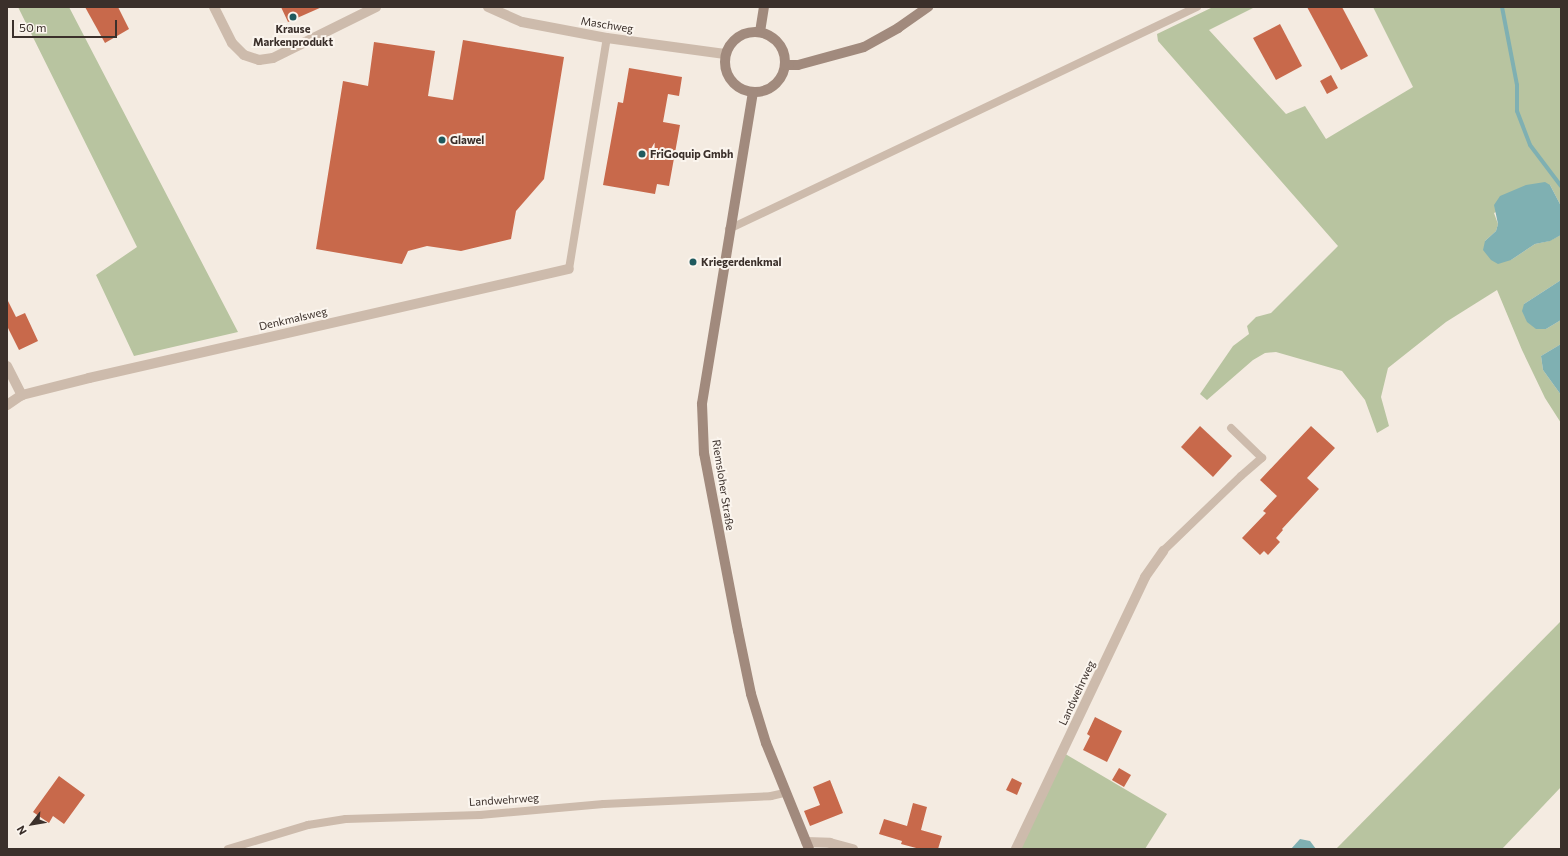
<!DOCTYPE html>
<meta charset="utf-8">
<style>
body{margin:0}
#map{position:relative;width:1568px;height:856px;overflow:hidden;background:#f4ebe1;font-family:Commissioner,sans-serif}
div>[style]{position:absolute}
.green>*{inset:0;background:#b8c4a0}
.water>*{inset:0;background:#7fb0b2}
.stream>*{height:4px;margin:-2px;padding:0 2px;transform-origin:2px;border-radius:2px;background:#7fb0b2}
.building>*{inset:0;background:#c8694b}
.service>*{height:8px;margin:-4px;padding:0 4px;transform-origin:4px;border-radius:4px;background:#cdbbac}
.minor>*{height:10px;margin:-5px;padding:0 5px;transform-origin:5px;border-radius:5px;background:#cdbbac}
.secondary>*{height:10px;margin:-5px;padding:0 5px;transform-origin:5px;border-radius:5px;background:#a18a7d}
.secondary>.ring{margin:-5px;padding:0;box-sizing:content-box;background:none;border:10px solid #a18a7d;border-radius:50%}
.dots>*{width:11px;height:11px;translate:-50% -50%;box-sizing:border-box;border:2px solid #fbf5ee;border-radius:50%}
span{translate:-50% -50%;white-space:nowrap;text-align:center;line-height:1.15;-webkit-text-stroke:4px #fbf5ee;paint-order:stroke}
.street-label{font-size:11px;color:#3b302b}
.poi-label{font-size:11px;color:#3b302b;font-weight:700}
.left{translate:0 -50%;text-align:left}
.frame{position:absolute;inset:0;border:8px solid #3b302b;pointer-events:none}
.north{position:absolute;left:12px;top:804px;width:40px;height:40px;-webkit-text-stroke:3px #fbf5ee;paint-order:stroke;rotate:239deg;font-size:11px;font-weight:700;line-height:16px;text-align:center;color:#3b302b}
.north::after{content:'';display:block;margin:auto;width:14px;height:18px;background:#3b302b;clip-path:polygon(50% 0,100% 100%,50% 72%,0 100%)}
.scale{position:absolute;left:12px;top:20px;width:105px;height:18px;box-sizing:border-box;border:2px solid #3b302b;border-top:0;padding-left:5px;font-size:12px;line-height:14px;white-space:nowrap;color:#3b302b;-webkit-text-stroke:3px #fbf5ee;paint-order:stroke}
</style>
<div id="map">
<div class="green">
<div style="clip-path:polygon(18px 7px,69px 7px,238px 332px,134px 356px,96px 275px,137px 247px)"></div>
<div style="clip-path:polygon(1213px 7px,1255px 7px,1209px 30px,1286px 114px,1305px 106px,1326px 139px,1413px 87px,1373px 7px,1561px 7px,1561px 206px,1550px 185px,1494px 213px,1498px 224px,1496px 231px,1485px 241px,1511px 260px,1535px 244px,1549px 241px,1561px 235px,1561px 280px,1524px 304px,1546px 329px,1561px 320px,1561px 344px,1541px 356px,1543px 370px,1561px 395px,1561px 423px,1545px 398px,1522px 350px,1497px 290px,1446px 322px,1388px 368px,1381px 397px,1389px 426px,1377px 433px,1365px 400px,1342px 371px,1276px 352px,1265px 353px,1253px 360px,1207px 400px,1200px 394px,1233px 346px,1249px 334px,1247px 326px,1256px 317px,1271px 313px,1338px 246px,1158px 41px,1157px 34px)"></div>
<div style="clip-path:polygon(1561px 621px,1561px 787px,1502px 849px,1336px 849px)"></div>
<div style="clip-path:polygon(1062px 752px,1167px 814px,1145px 849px,1016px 849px)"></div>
</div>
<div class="water">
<div style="clip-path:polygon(1545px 182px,1550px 185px,1561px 206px,1561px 235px,1550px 241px,1535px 244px,1511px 260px,1498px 264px,1491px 260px,1483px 250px,1485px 241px,1496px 231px,1498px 224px,1494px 205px,1500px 196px,1526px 185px)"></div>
<div style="clip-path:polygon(1561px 280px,1561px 320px,1546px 329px,1536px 329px,1527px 322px,1522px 311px,1524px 304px)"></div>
<div style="clip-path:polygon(1561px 344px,1561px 395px,1543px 370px,1541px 356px)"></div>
<div style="clip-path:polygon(1300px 839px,1310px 841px,1316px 849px,1291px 849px)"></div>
</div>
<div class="stream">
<div style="left:1502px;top:7px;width:79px;rotate:79.1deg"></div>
<div style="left:1517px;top:85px;width:26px;rotate:90deg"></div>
<div style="left:1517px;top:111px;width:36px;rotate:69deg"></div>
<div style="left:1530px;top:145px;width:51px;rotate:52.9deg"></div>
</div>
<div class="building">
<div style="clip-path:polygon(85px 7px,118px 7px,129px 29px,105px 43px)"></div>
<div style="clip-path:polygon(281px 7px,322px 7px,288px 22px)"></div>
<div style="clip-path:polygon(1307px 7px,1342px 7px,1368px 56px,1341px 70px)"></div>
<div style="clip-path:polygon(1280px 24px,1302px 66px,1276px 80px,1253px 38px)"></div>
<div style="clip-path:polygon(463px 40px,564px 57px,544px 179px,516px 211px,511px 239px,461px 251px,427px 246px,408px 251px,402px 264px,316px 249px,343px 81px,368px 86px,374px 42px,435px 51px,428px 96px,453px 100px)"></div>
<div style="clip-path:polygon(629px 68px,682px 77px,679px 96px,668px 94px,663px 122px,680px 125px,669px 186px,657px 184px,655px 194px,603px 185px,618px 102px,623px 103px)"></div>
<div style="clip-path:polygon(1331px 75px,1338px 88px,1327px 94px,1320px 81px)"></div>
<div style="clip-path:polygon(7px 299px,16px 317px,25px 313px,38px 341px,19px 350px,7px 326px)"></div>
<div style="clip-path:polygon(1200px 426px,1232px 456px,1213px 477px,1181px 447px)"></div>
<div style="clip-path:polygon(1311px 426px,1335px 448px,1307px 478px,1319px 489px,1282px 529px,1283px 530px,1276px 538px,1280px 542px,1268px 555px,1264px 551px,1260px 555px,1242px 538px,1266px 513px,1263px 511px,1277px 496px,1260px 480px)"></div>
<div style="clip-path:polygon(1095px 717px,1122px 731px,1107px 762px,1083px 750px,1090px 736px,1087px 734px)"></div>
<div style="clip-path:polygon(1119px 768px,1131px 775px,1124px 787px,1112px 780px)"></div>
<div style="clip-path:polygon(59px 776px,85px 795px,64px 824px,53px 816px,49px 823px,33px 812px)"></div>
<div style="clip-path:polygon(1012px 778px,1022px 783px,1017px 795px,1006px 790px)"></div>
<div style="clip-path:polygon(830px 780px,843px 813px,810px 826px,804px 811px,820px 805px,813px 787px)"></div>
<div style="clip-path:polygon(913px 803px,927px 807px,921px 830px,942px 836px,938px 849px,920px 849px,901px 844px,902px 841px,879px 834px,884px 819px,907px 826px)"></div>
</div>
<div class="service">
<div style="left:729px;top:229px;width:518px;rotate:-25.38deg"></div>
<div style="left:569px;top:269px;width:234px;rotate:-80.7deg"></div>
<div style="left:1163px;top:551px;width:108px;rotate:-43.9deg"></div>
<div style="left:1241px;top:476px;width:28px;rotate:-41deg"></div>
<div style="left:1262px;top:458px;width:43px;rotate:-135.9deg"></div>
<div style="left:228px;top:849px;width:84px;rotate:-16.7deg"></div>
<div style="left:308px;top:825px;width:38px;rotate:-9deg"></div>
<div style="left:346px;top:819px;width:134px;rotate:-1.7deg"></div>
<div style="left:480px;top:815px;width:124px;rotate:-5.1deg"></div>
<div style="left:604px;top:804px;width:167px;rotate:-2.7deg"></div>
<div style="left:771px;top:796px;width:13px;rotate:-13deg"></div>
</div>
<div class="minor">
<div style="left:214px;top:7px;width:40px;rotate:63.4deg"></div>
<div style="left:232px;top:43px;width:17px;rotate:45deg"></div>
<div style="left:244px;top:55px;width:16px;rotate:18deg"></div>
<div style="left:259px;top:60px;width:14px;rotate:-8deg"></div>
<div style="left:273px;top:58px;width:115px;rotate:-26.3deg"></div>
<div style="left:488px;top:7px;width:37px;rotate:24deg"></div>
<div style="left:522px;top:22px;width:86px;rotate:10.7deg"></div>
<div style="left:607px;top:38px;width:119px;rotate:7.7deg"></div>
<div style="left:7px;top:366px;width:33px;rotate:63deg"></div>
<div style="left:7px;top:405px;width:18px;rotate:-34deg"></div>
<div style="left:22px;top:395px;width:69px;rotate:-14.2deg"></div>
<div style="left:89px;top:378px;width:492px;rotate:-12.8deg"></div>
<div style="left:806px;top:842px;width:24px;rotate:2deg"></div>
<div style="left:830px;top:843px;width:24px;rotate:15deg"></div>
<div style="left:1016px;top:849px;width:301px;rotate:-64.6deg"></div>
<div style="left:1145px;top:577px;width:32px;rotate:-55deg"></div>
</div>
<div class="secondary">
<div style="left:760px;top:32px;width:25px;rotate:-81deg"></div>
<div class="ring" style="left:725px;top:32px;width:50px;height:50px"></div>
<div style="left:785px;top:65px;width:13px"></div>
<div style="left:798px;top:65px;width:68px;rotate:-15.3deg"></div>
<div style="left:864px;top:47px;width:39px;rotate:-29deg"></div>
<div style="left:898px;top:28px;width:37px;rotate:-35deg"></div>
<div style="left:753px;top:92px;width:316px;rotate:99.3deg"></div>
<div style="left:702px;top:404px;width:49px;rotate:87.7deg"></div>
<div style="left:704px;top:453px;width:181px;rotate:79.2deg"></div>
<div style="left:738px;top:631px;width:64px;rotate:78.3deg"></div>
<div style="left:751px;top:694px;width:51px;rotate:73deg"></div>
<div style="left:766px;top:743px;width:114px;rotate:67.9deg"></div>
</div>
<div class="dots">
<div style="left:293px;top:17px;background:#1f5a5e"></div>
<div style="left:442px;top:140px;background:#1f5a5e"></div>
<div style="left:642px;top:154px;background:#1f5a5e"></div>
<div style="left:693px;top:262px;background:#1f5a5e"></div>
</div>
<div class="street-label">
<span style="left:607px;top:25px;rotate:9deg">Maschweg</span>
<span style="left:293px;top:319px;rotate:-13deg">Denkmalsweg</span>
<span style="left:723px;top:485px;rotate:81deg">Riemsloher Straße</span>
<span style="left:1077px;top:693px;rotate:-65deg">Landwehrweg</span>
<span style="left:504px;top:800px;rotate:-4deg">Landwehrweg</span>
</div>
<div class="poi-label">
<span style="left:293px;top:36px">Krause<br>Markenprodukt</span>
<span class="left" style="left:450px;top:140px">Glawel</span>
<span class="left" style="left:650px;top:154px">FriGoquip Gmbh</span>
<span class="left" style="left:701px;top:262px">Kriegerdenkmal</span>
</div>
<div class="frame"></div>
<div class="north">N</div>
<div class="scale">50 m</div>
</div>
